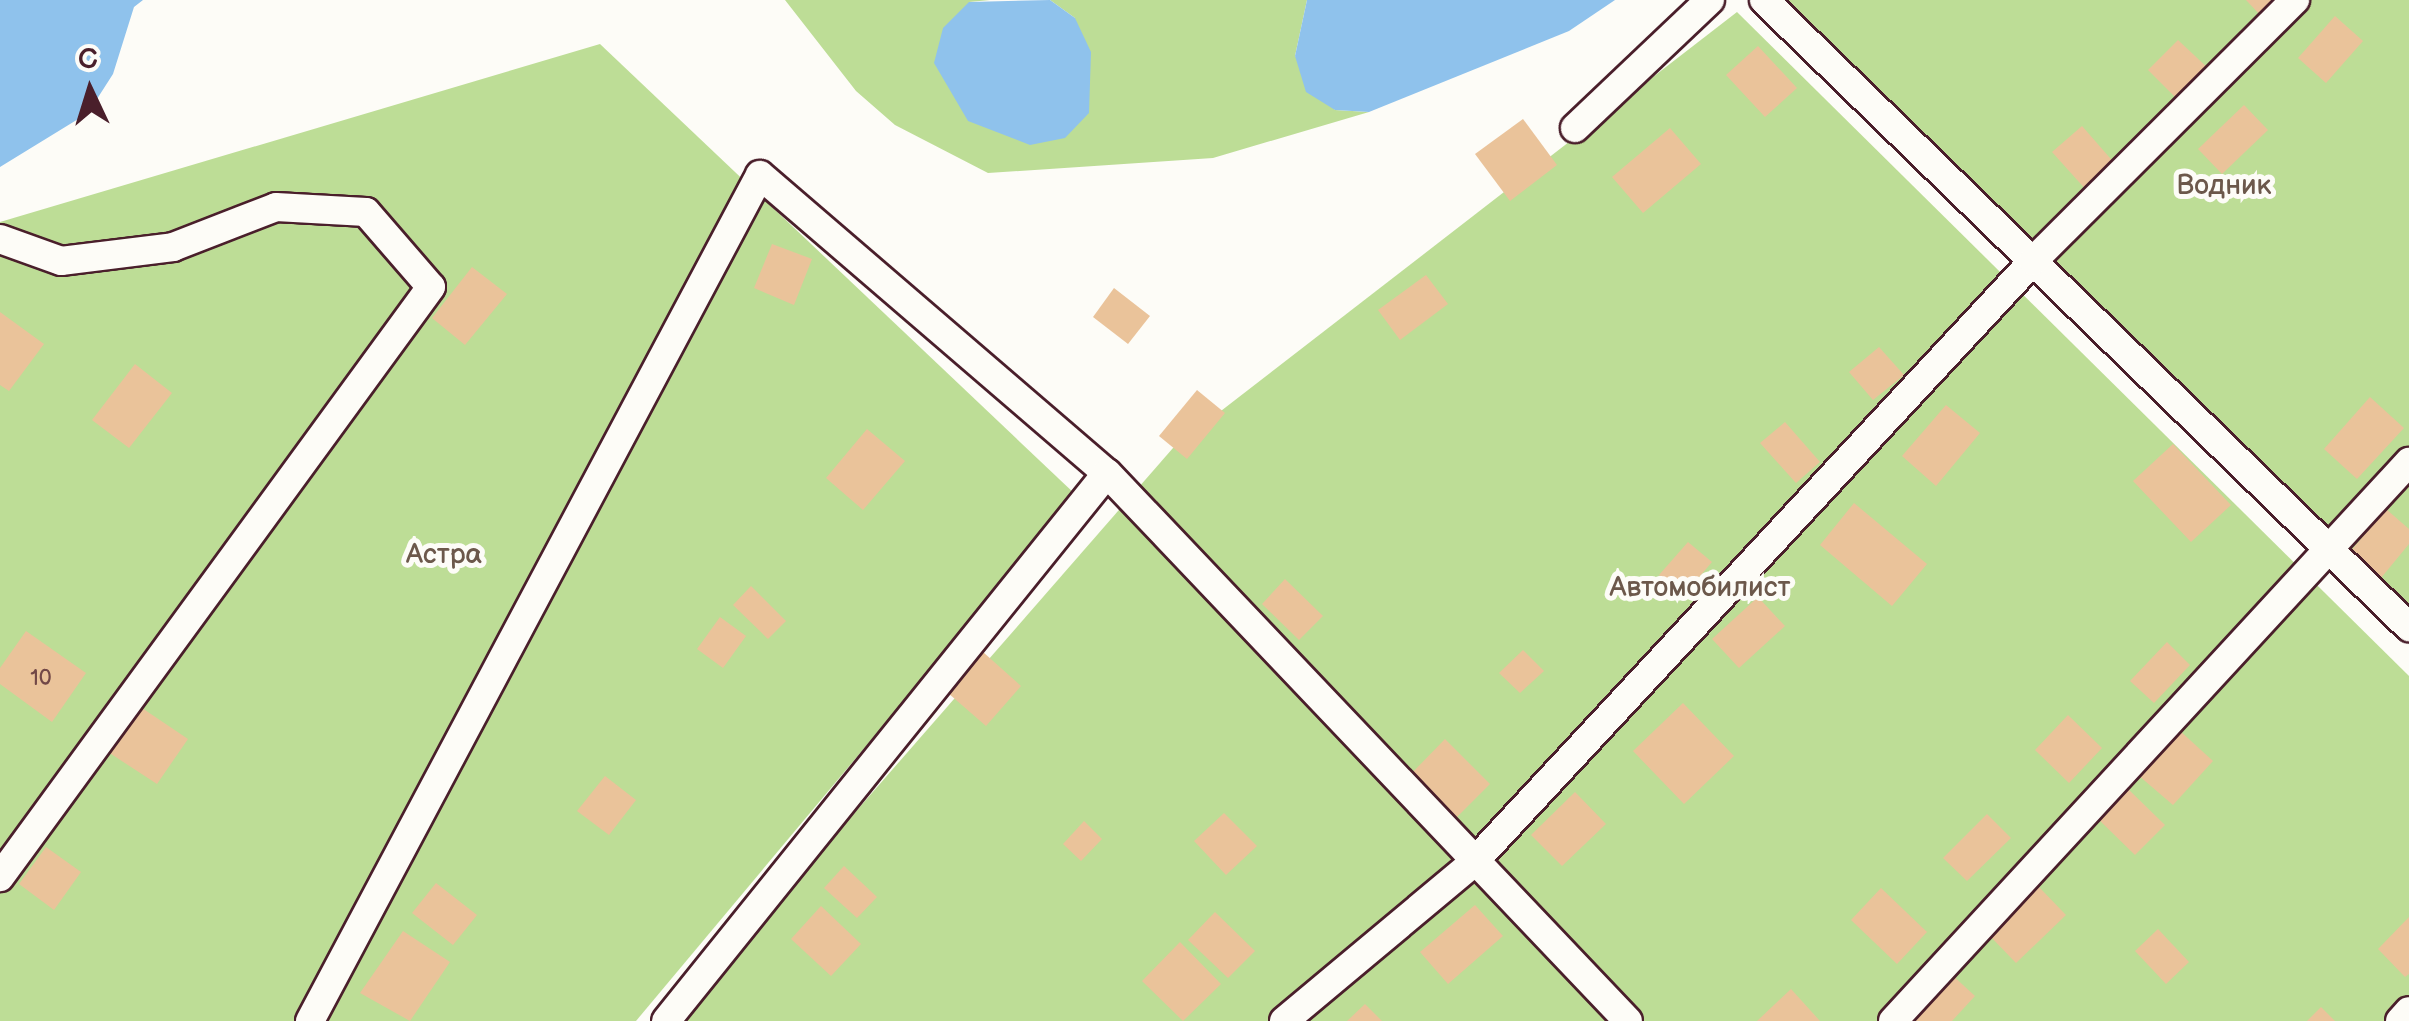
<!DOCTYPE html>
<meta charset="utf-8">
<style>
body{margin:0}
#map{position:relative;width:2409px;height:1021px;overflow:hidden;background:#fdfcf7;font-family:"Balsamiq Sans",sans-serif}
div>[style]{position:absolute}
.green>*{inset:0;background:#bddd96}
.water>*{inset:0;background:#8fc2ec}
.building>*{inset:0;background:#eac39a}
.roads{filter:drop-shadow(2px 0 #4a1f2b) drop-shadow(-2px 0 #4a1f2b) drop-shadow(0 2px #4a1f2b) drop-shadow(0 -2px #4a1f2b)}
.service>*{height:28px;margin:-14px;padding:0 14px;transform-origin:14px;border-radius:14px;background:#fdfcf7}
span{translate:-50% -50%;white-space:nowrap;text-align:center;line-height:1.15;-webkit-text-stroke:10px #fdfcf7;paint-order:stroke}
.number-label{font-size:22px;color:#724847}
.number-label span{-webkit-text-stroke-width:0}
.park-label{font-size:28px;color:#6c584b}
.north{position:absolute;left:40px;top:40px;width:100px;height:100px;-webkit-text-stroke:8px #fdfcf7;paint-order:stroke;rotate:356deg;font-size:28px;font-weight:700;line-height:40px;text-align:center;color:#4a1f2b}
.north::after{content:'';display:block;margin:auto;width:35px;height:45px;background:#4a1f2b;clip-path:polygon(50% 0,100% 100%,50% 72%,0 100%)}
</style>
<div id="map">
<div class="green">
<div style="clip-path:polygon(785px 0,990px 0,969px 2px,1075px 18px,1050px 0,1307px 0,1295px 56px,1335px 110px,1369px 112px,1213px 158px,988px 173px,895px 125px,856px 91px)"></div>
<div style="clip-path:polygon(1778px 0,2409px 0,2409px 629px)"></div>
<div style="clip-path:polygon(1737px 12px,2409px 676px,2409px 1021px,673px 1021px,1173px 448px)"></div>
<div style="clip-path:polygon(600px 44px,1076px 495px,636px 1021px,0 1021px,0 222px)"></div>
</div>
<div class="water">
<div style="clip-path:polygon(0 0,143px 0,134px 7px,113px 74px,88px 113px,0 167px)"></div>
<div style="clip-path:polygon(1050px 0,1075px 18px,1091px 52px,1089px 113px,1065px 138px,1030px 145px,968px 121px,934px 63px,943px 28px,969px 2px)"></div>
<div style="clip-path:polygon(1307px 0,1615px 0,1569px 31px,1369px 112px,1335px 110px,1306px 92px,1295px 56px)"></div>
</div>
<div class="building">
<div style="clip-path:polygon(2246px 0,2277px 0,2261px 16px)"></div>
<div style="clip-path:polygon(2335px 16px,2363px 41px,2326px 83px,2298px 58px)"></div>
<div style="clip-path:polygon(2178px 40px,2210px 70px,2180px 102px,2148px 70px)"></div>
<div style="clip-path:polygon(1758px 46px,1797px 88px,1765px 117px,1726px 75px)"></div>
<div style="clip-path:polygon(2244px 105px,2268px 130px,2222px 174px,2198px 149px)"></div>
<div style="clip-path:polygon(1523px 119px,1557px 165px,1510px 201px,1475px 154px)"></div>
<div style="clip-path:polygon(2082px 126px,2117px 166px,2088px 192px,2052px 152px)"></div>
<div style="clip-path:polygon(1670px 128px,1701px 164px,1643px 213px,1612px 177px)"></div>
<div style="clip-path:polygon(772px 244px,812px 259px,794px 305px,754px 288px)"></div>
<div style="clip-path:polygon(472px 267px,507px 294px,465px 345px,432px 318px)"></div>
<div style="clip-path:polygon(1426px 275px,1448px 304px,1400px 340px,1378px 310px)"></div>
<div style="clip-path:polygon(1114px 288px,1150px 316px,1128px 344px,1093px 317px)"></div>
<div style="clip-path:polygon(0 312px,44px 344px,9px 391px,0 385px)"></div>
<div style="clip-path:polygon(1879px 347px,1904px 375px,1873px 400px,1849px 372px)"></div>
<div style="clip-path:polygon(135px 364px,172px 393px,129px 448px,92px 420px)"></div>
<div style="clip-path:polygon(1197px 390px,1225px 413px,1187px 459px,1159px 436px)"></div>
<div style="clip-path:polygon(2370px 397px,2404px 428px,2357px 479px,2324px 449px)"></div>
<div style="clip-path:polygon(1946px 405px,1980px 433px,1936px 486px,1902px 456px)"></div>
<div style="clip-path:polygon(1785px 422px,1820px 462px,1796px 483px,1760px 443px)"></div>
<div style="clip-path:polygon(867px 429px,905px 461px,863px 510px,826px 478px)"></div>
<div style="clip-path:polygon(2173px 444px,2231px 505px,2191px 542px,2133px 481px)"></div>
<div style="clip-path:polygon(1854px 503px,1927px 564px,1892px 606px,1820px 545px)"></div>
<div style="clip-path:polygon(2386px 509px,2409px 529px,2409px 544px,2376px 584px,2345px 558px)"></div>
<div style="clip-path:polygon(1688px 542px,1712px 562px,1683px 596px,1659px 575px)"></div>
<div style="clip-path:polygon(1285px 579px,1323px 616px,1299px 640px,1262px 604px)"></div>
<div style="clip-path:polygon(751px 586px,786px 621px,768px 639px,733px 605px)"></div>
<div style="clip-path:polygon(1758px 597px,1785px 626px,1739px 668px,1712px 639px)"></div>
<div style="clip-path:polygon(720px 617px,746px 636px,723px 668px,697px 649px)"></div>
<div style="clip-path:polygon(26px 631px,86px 673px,52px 722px,0 684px,0 668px)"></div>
<div style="clip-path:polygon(2167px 642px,2190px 665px,2154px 703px,2130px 681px)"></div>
<div style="clip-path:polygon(1523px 650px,1544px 671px,1520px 693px,1499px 673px)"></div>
<div style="clip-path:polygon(983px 652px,1021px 686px,986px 726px,948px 693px)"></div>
<div style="clip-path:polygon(1683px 703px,1734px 756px,1684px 804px,1633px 751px)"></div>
<div style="clip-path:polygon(139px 706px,188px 739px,157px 784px,108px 752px)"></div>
<div style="clip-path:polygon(2068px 715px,2102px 748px,2069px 783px,2035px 750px)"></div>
<div style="clip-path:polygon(2179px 730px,2213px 761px,2173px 805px,2138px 775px)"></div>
<div style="clip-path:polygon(1445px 739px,1490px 784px,1453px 821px,1408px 777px)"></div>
<div style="clip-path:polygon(605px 776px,636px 800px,609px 835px,577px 811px)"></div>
<div style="clip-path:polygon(2125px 786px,2165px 825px,2135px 855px,2095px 816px)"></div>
<div style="clip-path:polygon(1575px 792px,1606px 824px,1562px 866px,1531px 835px)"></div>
<div style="clip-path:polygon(1224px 813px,1257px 846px,1226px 875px,1194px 841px)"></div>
<div style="clip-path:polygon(1987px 814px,2011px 838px,1967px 881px,1943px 858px)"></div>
<div style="clip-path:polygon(1084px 821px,1102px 839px,1081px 861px,1063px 844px)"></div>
<div style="clip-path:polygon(46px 847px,81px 872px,54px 910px,19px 884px)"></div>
<div style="clip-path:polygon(844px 866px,877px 897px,857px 918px,824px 888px)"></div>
<div style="clip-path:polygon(436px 883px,477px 915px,453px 945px,412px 913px)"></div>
<div style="clip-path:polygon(2038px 886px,2066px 915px,2016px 963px,1988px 934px)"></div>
<div style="clip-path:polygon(1881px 888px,1927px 932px,1897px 964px,1851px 920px)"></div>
<div style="clip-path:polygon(1475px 905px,1503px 936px,1448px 984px,1420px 952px)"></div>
<div style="clip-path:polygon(821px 906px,861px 944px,831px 976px,791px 939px)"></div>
<div style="clip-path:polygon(1215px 912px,1255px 951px,1228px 978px,1188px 940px)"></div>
<div style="clip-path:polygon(2409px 917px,2409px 974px,2405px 977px,2378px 949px)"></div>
<div style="clip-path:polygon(2158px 929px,2189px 962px,2166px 984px,2135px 951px)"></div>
<div style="clip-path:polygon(403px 931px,450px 962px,410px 1021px,360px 993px)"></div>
<div style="clip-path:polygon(1180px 942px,1221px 984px,1183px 1021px,1142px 981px)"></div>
<div style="clip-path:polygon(1950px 973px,1975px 996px,1952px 1021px,1911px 1021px)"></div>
<div style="clip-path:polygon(1791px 989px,1820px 1021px,1757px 1021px)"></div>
<div style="clip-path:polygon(1365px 1004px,1382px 1021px,1347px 1021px)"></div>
<div style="clip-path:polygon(2321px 1007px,2335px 1021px,2307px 1021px)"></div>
</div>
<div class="roads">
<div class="service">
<div style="left:1764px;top:0;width:900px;rotate:44.19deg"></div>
<div style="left:1575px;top:128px;width:186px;rotate:-43.5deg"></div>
<div style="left:0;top:239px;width:65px;rotate:19.8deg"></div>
<div style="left:61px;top:261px;width:113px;rotate:-7.1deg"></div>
<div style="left:173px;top:247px;width:110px;rotate:-21.2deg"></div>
<div style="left:276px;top:207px;width:90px;rotate:3.2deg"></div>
<div style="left:366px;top:212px;width:99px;rotate:49.1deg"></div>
<div style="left:431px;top:287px;width:731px;rotate:126.15deg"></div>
<div style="left:310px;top:1021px;width:958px;rotate:-61.99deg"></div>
<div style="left:760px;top:175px;width:457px;rotate:40.7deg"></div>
<div style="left:1107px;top:473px;width:756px;rotate:46.45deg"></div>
<div style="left:666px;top:1021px;width:703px;rotate:-51.17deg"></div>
<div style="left:1284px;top:1021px;width:246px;rotate:-39.9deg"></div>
<div style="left:1473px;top:863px;width:822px;rotate:-47.07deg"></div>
<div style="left:2033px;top:261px;width:370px;rotate:-44.9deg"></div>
<div style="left:1893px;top:1021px;width:761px;rotate:-47.29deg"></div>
<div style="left:2400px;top:1021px;width:13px;rotate:-48deg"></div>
</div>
</div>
<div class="number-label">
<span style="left:41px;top:679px">10</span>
</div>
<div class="park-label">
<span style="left:2224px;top:186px">Водник</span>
<span style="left:444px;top:555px">Астра</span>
<span style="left:1700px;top:588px">Автомобилист</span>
</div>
<div class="north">С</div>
</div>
